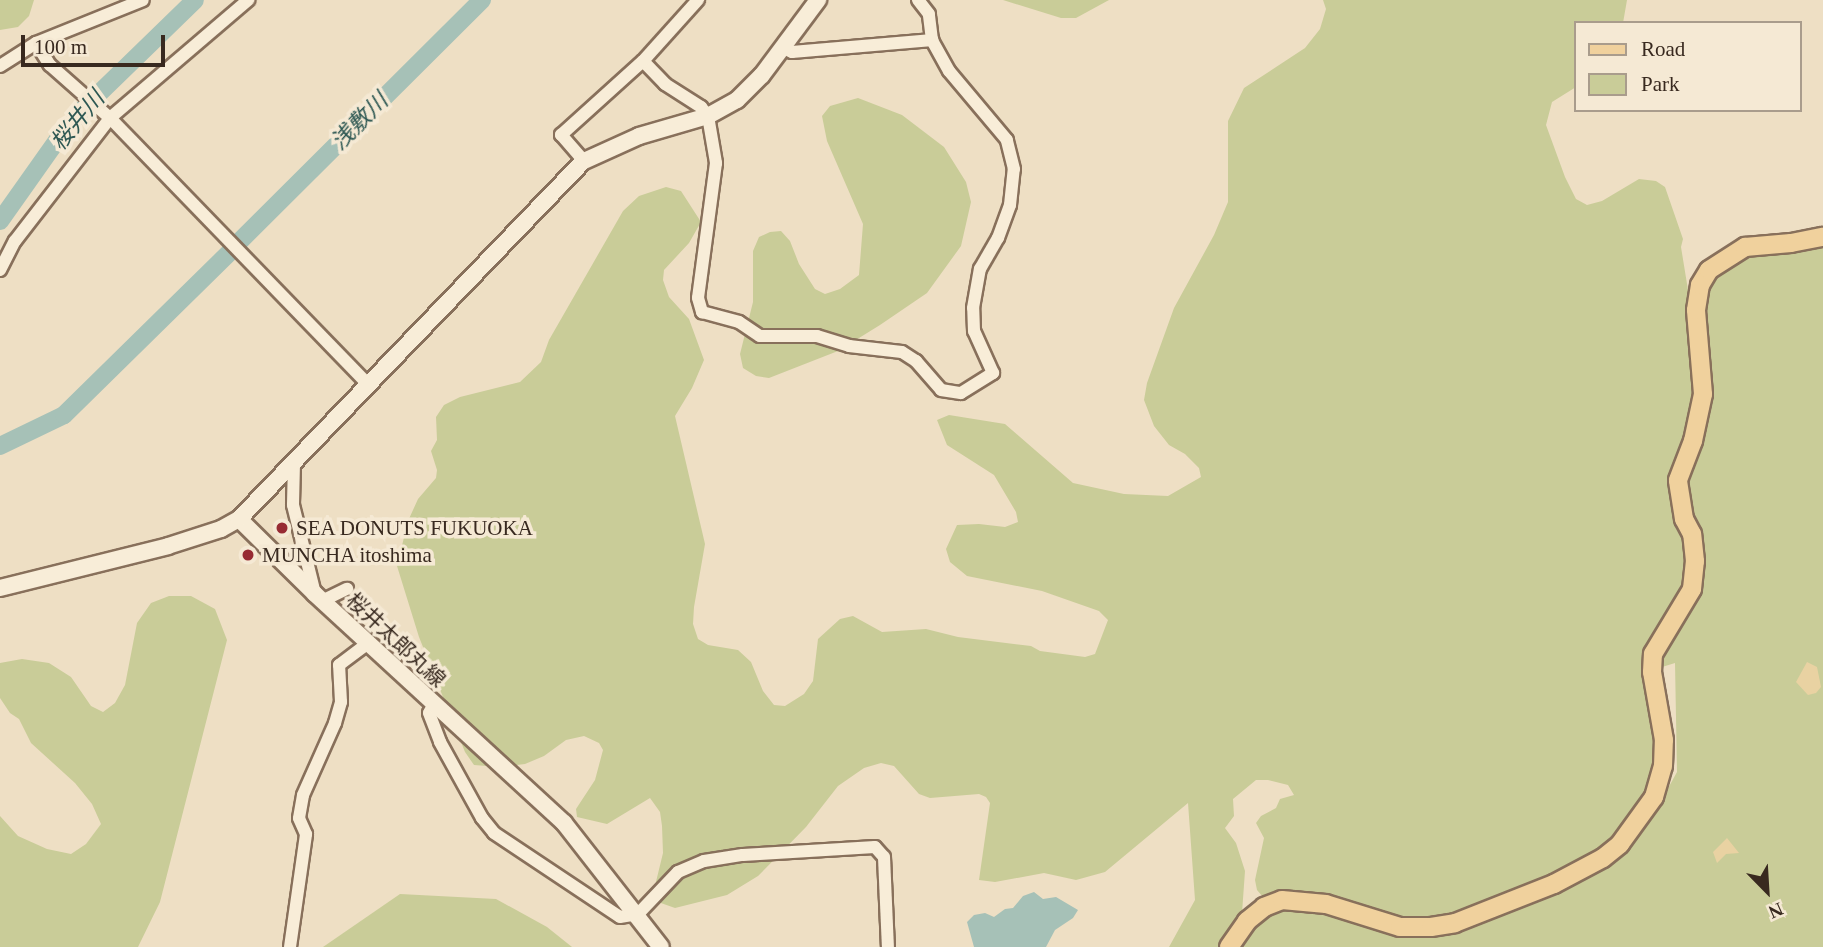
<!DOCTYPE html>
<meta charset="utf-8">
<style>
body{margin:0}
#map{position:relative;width:1823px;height:947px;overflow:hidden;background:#eedfc4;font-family:"Times New Roman","Noto Sans JP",serif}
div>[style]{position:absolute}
.green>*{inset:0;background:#c9cc98}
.sand>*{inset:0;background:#e9d2a2}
.water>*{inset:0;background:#a6c1b7}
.river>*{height:18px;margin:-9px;padding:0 9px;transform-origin:9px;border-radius:9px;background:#a6c1b7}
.roads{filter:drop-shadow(2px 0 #88705b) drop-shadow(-2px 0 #88705b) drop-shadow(0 2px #88705b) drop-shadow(0 -2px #88705b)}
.street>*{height:12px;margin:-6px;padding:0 6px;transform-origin:6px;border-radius:6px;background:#f8edd8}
.secondary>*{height:16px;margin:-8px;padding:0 8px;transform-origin:8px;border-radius:8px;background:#f8edd8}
.primary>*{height:18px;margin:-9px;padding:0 9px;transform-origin:9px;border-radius:9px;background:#f0d19d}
.dots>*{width:19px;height:19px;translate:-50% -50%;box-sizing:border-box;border:4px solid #f5e9d4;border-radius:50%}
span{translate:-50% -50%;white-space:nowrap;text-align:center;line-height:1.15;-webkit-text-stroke:7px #f5e9d4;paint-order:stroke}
.poi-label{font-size:21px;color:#38291f}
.left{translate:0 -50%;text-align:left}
.street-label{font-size:21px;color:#38291f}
.water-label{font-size:23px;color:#2e5853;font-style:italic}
.legend{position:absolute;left:1574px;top:21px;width:228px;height:91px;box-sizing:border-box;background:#f5e9d4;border:2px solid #a99c8c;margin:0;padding:9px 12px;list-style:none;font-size:21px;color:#38291f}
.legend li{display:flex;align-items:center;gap:14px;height:35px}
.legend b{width:35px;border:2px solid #a99c8c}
.north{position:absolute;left:1732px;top:856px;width:70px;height:70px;-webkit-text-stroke:5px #f5e9d4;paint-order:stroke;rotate:156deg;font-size:19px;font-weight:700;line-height:28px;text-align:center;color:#38291f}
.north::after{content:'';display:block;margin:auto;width:24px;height:32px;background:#38291f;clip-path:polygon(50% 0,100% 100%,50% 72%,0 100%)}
.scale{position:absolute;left:21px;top:35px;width:144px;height:32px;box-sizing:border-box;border:4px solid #38291f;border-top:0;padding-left:9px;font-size:21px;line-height:24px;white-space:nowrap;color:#38291f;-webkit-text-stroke:5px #f5e9d4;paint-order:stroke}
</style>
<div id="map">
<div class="green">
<div style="clip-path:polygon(0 0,34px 0,29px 16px,18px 27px,0 30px)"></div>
<div style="clip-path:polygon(1003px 0,1109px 0,1076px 18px,1061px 18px)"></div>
<div style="clip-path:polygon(1323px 0,1627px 0,1623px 23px,1576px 23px,1576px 87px,1552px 102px,1546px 125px,1565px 177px,1576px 199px,1587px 205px,1602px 201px,1639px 179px,1656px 181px,1665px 187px,1683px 239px,1681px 247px,1688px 290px,1705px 343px,1704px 313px,1713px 280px,1743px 255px,1823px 244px,1823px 947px,1236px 947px,1243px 934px,1256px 920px,1284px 904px,1319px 909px,1390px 930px,1442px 934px,1505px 910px,1594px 867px,1624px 842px,1666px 792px,1677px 772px,1675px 663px,1662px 667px,1645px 665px,1644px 686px,1657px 746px,1656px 780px,1625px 836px,1590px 865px,1507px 906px,1442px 931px,1427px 931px,1373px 911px,1340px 903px,1322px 907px,1309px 905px,1293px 894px,1282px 892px,1263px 897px,1257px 890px,1255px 880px,1264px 838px,1256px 823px,1261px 816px,1276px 808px,1280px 799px,1294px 795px,1288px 785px,1268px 780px,1256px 780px,1233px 799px,1234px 816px,1225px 828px,1236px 843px,1245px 871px,1242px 913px,1233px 947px,1169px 947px,1195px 900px,1188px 803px,1105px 872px,1076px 880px,1044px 873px,995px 882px,979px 880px,990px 803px,986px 797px,979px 794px,930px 798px,919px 794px,894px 766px,881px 763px,864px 768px,838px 786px,806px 827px,758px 876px,727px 895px,675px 908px,658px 902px,654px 890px,663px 853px,662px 826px,660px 812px,650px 798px,607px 824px,577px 817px,576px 809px,595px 780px,603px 750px,599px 743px,584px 736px,566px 740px,544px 756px,525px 764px,500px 767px,474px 765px,465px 752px,419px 637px,397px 566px,408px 521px,418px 499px,436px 478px,437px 470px,431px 451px,437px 440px,436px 417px,444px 405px,460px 397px,520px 382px,541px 362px,549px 340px,623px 211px,639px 196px,666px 187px,681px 191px,701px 222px,689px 243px,664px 270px,663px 280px,669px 297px,689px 319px,704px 360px,692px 388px,675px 416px,705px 544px,694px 607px,693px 624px,698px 639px,708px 645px,738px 650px,751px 662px,763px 691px,774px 705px,785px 706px,804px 694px,813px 681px,818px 639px,840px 619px,853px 616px,882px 632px,926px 629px,958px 637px,1031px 646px,1040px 651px,1085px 657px,1095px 654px,1108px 620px,1099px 611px,1042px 591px,967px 576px,950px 562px,946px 549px,957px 525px,979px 524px,1005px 527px,1018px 522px,1016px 512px,994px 475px,947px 445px,937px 420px,949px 415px,1005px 424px,1073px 483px,1124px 494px,1168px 496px,1201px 477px,1199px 468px,1185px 454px,1169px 445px,1154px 426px,1144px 400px,1147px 383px,1174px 308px,1214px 235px,1228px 202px,1228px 121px,1244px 88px,1305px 48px,1320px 29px,1326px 9px)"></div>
<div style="clip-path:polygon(858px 98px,902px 115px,944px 147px,966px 182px,971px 202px,961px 246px,927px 293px,880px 325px,838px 351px,769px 378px,756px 376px,743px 368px,740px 354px,753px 302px,753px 251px,759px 237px,770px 232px,781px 231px,790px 241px,799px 264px,815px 289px,825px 294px,840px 289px,859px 275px,863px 224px,827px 141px,822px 116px,830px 106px)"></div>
<div style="clip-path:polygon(169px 596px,191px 596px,215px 609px,227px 640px,160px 902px,138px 947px,0 947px,0 816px,18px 836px,47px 849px,71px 854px,86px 844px,101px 824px,92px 804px,75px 783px,31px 743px,19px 719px,10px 713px,0 698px,0 663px,22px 659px,49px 663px,71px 677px,91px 706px,103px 712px,115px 703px,125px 685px,137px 623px,151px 603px)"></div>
<div style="clip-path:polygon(400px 894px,496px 899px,547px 927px,572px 947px,323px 947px)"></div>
</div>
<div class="sand">
<div style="clip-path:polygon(1807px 662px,1817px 667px,1821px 687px,1816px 693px,1808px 695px,1796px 682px)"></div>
<div style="clip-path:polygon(1727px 838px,1739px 853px,1726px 854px,1717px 863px,1713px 852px)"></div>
</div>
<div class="water">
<div style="clip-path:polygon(1034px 892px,1043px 899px,1056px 897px,1078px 910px,1073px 918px,1055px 930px,1046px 947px,974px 947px,967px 922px,974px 915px,985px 913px,994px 917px,1005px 909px,1013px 908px,1023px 896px)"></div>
</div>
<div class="river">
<div style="left:0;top:221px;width:100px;rotate:-54.7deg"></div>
<div style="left:58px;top:139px;width:39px;rotate:-50deg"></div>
<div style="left:83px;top:109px;width:156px;rotate:-44.2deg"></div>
<div style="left:237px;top:244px;width:346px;rotate:-44.9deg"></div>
<div style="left:0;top:446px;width:71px;rotate:-25.8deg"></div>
<div style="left:64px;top:415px;width:234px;rotate:-44.5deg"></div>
</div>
<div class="roads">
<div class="street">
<div style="left:36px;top:43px;width:26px;rotate:58deg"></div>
<div style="left:50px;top:65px;width:80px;rotate:41.5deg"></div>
<div style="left:110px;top:118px;width:372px;rotate:45.9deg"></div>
<div style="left:784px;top:48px;width:9px;rotate:27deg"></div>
<div style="left:792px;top:52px;width:141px;rotate:-4.9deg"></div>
<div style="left:643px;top:61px;width:32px;rotate:46deg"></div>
<div style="left:665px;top:84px;width:43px;rotate:32.6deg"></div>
<div style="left:701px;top:107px;width:11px;rotate:52deg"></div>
<div style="left:708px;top:116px;width:48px;rotate:80.3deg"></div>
<div style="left:716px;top:163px;width:136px;rotate:97.6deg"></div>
<div style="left:698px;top:298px;width:15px;rotate:74deg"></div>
<div style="left:702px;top:312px;width:38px;rotate:15deg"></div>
<div style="left:739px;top:322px;width:25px;rotate:34deg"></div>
<div style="left:760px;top:336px;width:57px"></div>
<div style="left:817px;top:336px;width:34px;rotate:17deg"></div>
<div style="left:849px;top:346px;width:53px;rotate:6.5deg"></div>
<div style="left:902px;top:352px;width:17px;rotate:33deg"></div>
<div style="left:916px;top:361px;width:38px;rotate:49deg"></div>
<div style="left:941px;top:390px;width:20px;rotate:9deg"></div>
<div style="left:961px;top:393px;width:38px;rotate:-32deg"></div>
<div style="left:993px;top:373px;width:46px;rotate:-114.3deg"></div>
<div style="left:974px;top:331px;width:23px;rotate:-92deg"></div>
<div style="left:973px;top:308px;width:40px;rotate:-80deg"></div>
<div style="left:980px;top:269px;width:36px;rotate:-60deg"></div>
<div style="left:998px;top:238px;width:35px;rotate:-70deg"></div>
<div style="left:1010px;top:205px;width:36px;rotate:-84deg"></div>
<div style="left:1014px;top:169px;width:30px;rotate:-104deg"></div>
<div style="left:1007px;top:140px;width:90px;rotate:-130deg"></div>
<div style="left:949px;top:71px;width:35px;rotate:-119deg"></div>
<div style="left:932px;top:40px;width:26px;rotate:-97deg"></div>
<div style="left:929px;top:14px;width:18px;rotate:-128deg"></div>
<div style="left:0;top:66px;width:43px;rotate:-32.6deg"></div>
<div style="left:36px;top:43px;width:115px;rotate:-21.9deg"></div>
<div style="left:584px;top:161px;width:35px;rotate:-131deg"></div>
<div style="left:561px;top:135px;width:110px;rotate:-42.1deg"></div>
<div style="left:643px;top:61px;width:82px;rotate:-48deg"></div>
<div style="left:0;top:270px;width:33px;rotate:-63deg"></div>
<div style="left:15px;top:241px;width:155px;rotate:-52.3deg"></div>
<div style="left:110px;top:118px;width:182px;rotate:-40.5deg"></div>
<div style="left:294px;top:463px;width:42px;rotate:91.4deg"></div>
<div style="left:293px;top:505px;width:92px;rotate:76.1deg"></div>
<div style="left:322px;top:601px;width:28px;rotate:-26deg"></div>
<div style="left:434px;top:704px;width:10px;rotate:119deg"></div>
<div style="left:429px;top:713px;width:31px;rotate:69deg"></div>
<div style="left:440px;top:742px;width:87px;rotate:61.1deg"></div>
<div style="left:482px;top:818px;width:19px;rotate:51deg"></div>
<div style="left:494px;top:833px;width:151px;rotate:33.7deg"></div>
<div style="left:620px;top:917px;width:18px;rotate:-9deg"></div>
<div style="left:638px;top:914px;width:58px;rotate:-46.4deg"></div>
<div style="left:678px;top:872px;width:28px;rotate:-23deg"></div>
<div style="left:704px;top:861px;width:39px;rotate:-9deg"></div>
<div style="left:743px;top:855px;width:132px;rotate:-3.5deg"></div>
<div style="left:875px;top:847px;width:13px;rotate:48deg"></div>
<div style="left:884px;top:857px;width:90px;rotate:87.5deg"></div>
<div style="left:290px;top:947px;width:114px;rotate:-81.9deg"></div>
<div style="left:306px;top:834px;width:17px;rotate:-114deg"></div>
<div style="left:299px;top:818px;width:23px;rotate:-80deg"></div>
<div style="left:303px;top:795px;width:79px;rotate:-66deg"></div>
<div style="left:335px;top:723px;width:22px;rotate:-74deg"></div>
<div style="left:341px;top:702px;width:37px;rotate:-93deg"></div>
<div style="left:339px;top:665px;width:36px;rotate:-37deg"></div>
</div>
<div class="secondary">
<div style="left:239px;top:519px;width:107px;rotate:44.6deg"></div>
<div style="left:315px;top:594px;width:338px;rotate:42.6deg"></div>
<div style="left:564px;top:823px;width:157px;rotate:52deg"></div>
<div style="left:0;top:588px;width:173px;rotate:-14deg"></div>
<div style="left:168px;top:546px;width:56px;rotate:-17.8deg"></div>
<div style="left:221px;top:529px;width:21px;rotate:-29deg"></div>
<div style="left:239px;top:519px;width:497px;rotate:-46.1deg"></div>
<div style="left:584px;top:161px;width:60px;rotate:-24.4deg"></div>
<div style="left:639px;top:136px;width:72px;rotate:-16.2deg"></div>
<div style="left:708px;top:116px;width:33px;rotate:-29deg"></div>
<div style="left:737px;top:100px;width:35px;rotate:-45deg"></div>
<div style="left:762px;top:75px;width:94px;rotate:-53.3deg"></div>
</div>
<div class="primary">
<div style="left:1229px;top:947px;width:32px;rotate:-55deg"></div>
<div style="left:1247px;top:921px;width:22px;rotate:-39deg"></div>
<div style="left:1264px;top:907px;width:19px;rotate:-21deg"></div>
<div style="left:1282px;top:900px;width:44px;rotate:5.2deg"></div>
<div style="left:1326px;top:904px;width:77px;rotate:17.3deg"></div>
<div style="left:1400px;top:927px;width:31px"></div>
<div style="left:1431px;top:927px;width:24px;rotate:-9deg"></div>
<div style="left:1455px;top:923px;width:106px;rotate:-21.5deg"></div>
<div style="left:1554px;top:884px;width:55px;rotate:-28deg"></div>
<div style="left:1603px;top:858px;width:22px;rotate:-39deg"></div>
<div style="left:1620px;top:844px;width:58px;rotate:-54.1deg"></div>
<div style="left:1654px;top:797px;width:32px;rotate:-74deg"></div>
<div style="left:1663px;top:766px;width:26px;rotate:-88deg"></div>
<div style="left:1664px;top:740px;width:69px;rotate:-100deg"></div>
<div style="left:1652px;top:672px;width:18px;rotate:-87deg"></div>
<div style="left:1653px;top:654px;width:76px;rotate:-59deg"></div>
<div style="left:1692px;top:589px;width:28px;rotate:-84deg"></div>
<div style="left:1695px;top:561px;width:27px;rotate:-96deg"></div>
<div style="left:1692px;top:534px;width:17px;rotate:-118deg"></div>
<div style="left:1684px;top:519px;width:39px;rotate:-99deg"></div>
<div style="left:1678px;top:480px;width:42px;rotate:-69deg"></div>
<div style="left:1693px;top:441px;width:48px;rotate:-78deg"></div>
<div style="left:1703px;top:394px;width:84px;rotate:-94.8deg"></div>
<div style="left:1696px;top:310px;width:25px;rotate:-81deg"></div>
<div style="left:1700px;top:285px;width:17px;rotate:-59deg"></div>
<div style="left:1709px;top:270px;width:43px;rotate:-32.6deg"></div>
<div style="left:1745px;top:247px;width:46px;rotate:-5deg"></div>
<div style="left:1791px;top:243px;width:33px;rotate:-11deg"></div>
</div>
</div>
<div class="dots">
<div style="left:282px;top:528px;background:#972b33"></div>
<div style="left:248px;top:555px;background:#972b33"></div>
</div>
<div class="poi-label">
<span class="left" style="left:296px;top:528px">SEA DONUTS FUKUOKA</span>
<span class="left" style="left:262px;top:555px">MUNCHA itoshima</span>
</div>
<div class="street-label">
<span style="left:396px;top:640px;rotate:43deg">桜井太郎丸線</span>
</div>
<div class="water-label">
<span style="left:78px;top:121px;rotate:-50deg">桜井川</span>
<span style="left:360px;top:122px;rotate:-45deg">浅敷川</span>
</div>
<ul class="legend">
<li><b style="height:9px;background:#f0d19d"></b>Road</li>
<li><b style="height:19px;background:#c9cc98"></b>Park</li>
</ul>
<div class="north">N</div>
<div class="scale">100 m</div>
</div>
